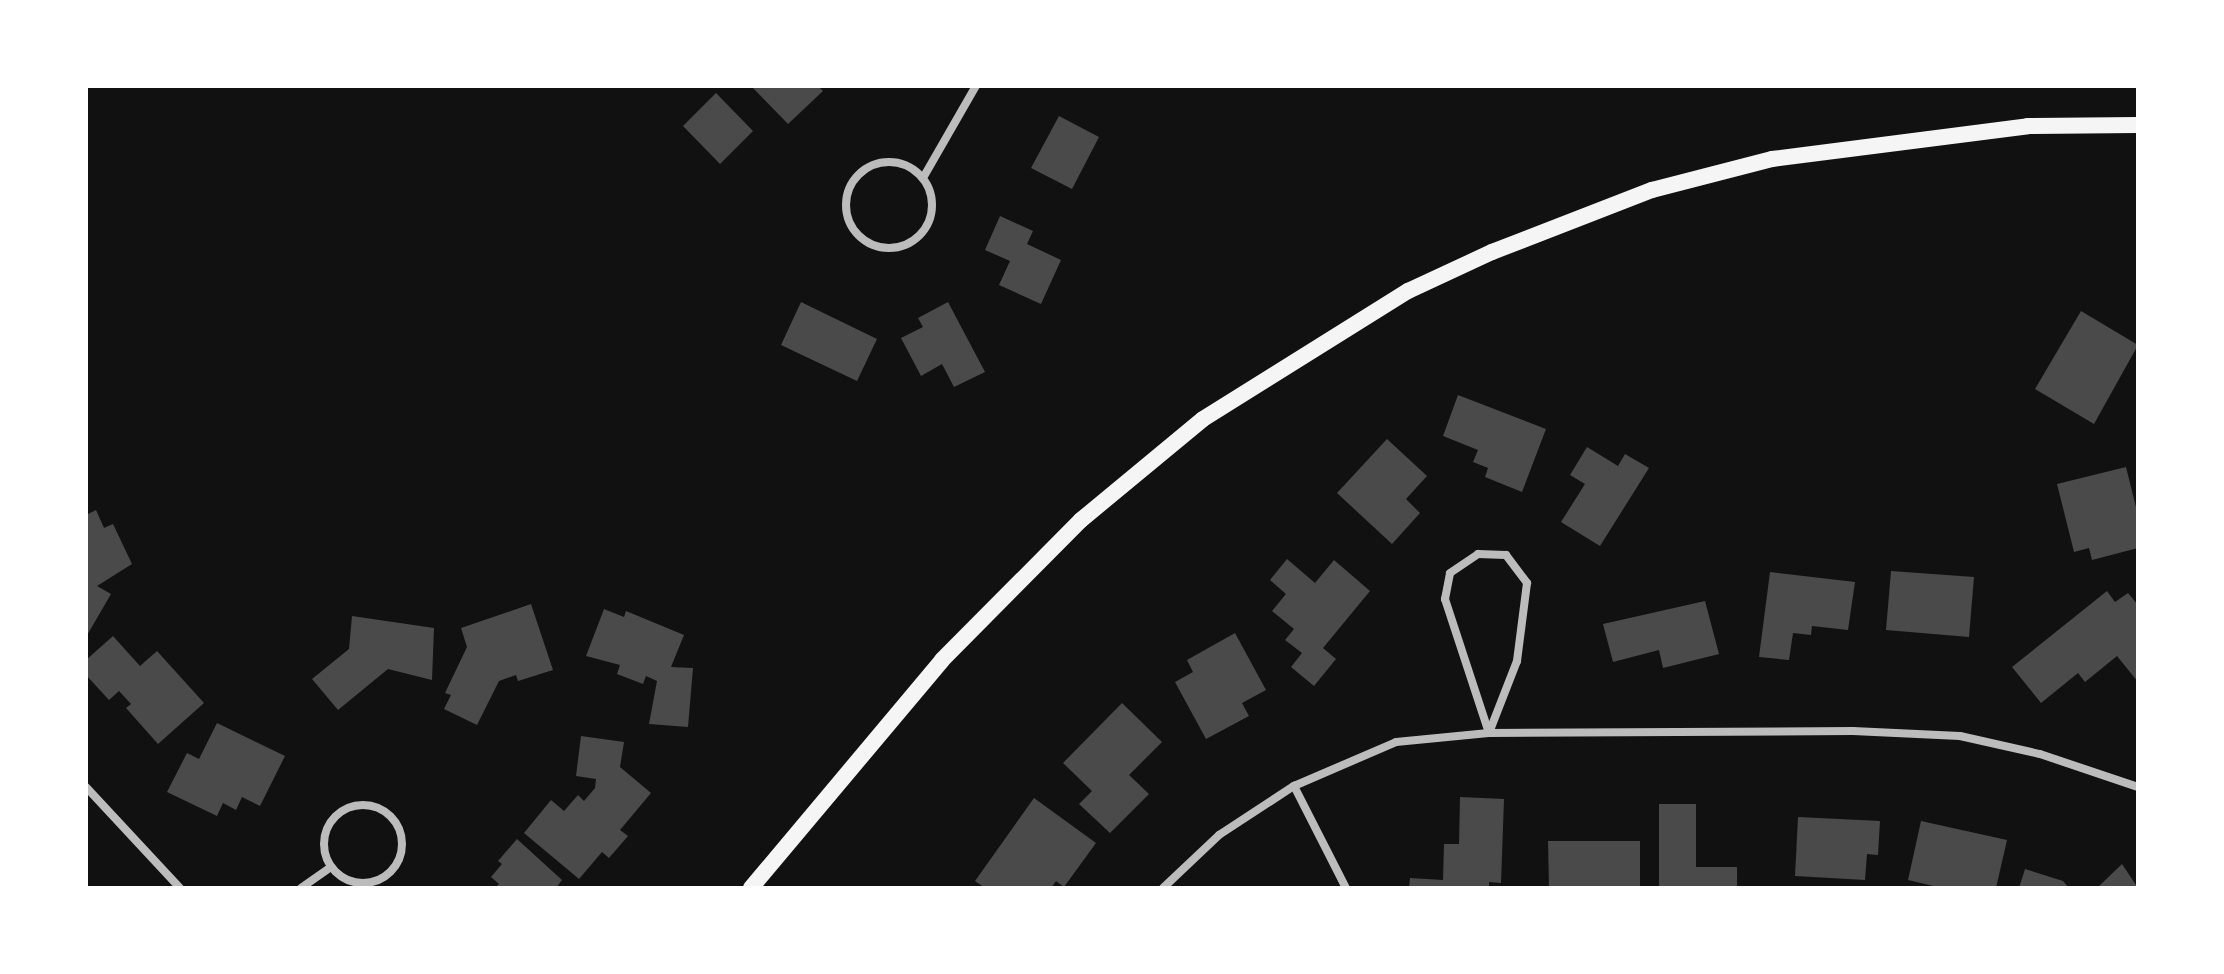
<!DOCTYPE html>
<style>
body{margin:0}
#map{position:relative;width:2224px;height:974px;overflow:hidden;background:#111;font-family:Rubik,sans-serif}
div>[style]{position:absolute}
.building>*{inset:0;background:#4a4a4a}
.minor>*{height:8px;margin:-4px;padding:0 4px;transform-origin:4px;border-radius:4px;background:#bcbcbc}
.minor>.ring{margin:-4px;padding:0;box-sizing:content-box;background:none;border:8px solid #bcbcbc;border-radius:50%}
.secondary>*{height:16px;margin:-8px;padding:0 8px;transform-origin:8px;border-radius:8px;background:#f5f5f5}
span{translate:-50% -50%;white-space:nowrap;text-align:center;line-height:1.15;-webkit-text-stroke:7px #fff;paint-order:stroke}
.frame{position:absolute;inset:0;border:88px solid #fff;pointer-events:none}
</style>
<div id="map">
<div class="building">
<div style="clip-path:polygon(751px 86px,818px 86px,823px 91px,788px 124px)"></div>
<div style="clip-path:polygon(716px 93px,753px 131px,720px 164px,683px 126px)"></div>
<div style="clip-path:polygon(1059px 116px,1099px 137px,1072px 189px,1031px 168px)"></div>
<div style="clip-path:polygon(1000px 216px,1033px 231px,1027px 244px,1061px 260px,1041px 304px,999px 285px,1010px 261px,985px 250px)"></div>
<div style="clip-path:polygon(801px 302px,877px 339px,857px 381px,781px 345px)"></div>
<div style="clip-path:polygon(948px 302px,985px 372px,954px 387px,942px 364px,921px 376px,901px 338px,923px 327px,918px 318px)"></div>
<div style="clip-path:polygon(2081px 311px,2138px 345px,2094px 424px,2035px 389px)"></div>
<div style="clip-path:polygon(1458px 395px,1546px 429px,1522px 492px,1485px 477px,1488px 468px,1473px 462px,1478px 450px,1443px 436px)"></div>
<div style="clip-path:polygon(1387px 439px,1427px 476px,1406px 499px,1420px 513px,1392px 544px,1337px 493px)"></div>
<div style="clip-path:polygon(1587px 447px,1618px 466px,1625px 454px,1649px 468px,1600px 546px,1561px 522px,1585px 484px,1570px 475px)"></div>
<div style="clip-path:polygon(2126px 467px,2138px 515px,2138px 548px,2092px 560px,2089px 548px,2074px 552px,2057px 484px)"></div>
<div style="clip-path:polygon(96px 510px,104px 528px,113px 524px,132px 564px,97px 586px,111px 594px,86px 637px,86px 515px)"></div>
<div style="clip-path:polygon(1287px 559px,1315px 583px,1334px 560px,1370px 591px,1323px 648px,1336px 659px,1314px 686px,1291px 667px,1302px 653px,1285px 640px,1294px 629px,1272px 611px,1286px 594px,1270px 580px)"></div>
<div style="clip-path:polygon(1891px 571px,1974px 577px,1969px 637px,1886px 630px)"></div>
<div style="clip-path:polygon(1770px 572px,1855px 582px,1848px 630px,1812px 626px,1811px 635px,1793px 633px,1789px 660px,1759px 657px)"></div>
<div style="clip-path:polygon(2107px 591px,2115px 602px,2128px 593px,2138px 605px,2138px 682px,2117px 656px,2085px 682px,2078px 673px,2041px 703px,2012px 667px)"></div>
<div style="clip-path:polygon(1705px 601px,1719px 654px,1663px 668px,1659px 650px,1613px 662px,1603px 624px)"></div>
<div style="clip-path:polygon(531px 604px,553px 670px,518px 681px,516px 675px,499px 681px,477px 725px,444px 709px,451px 695px,445px 693px,467px 647px,461px 628px)"></div>
<div style="clip-path:polygon(604px 609px,624px 617px,626px 611px,684px 635px,671px 667px,693px 668px,688px 727px,649px 724px,657px 681px,646px 676px,643px 684px,617px 674px,620px 665px,586px 656px)"></div>
<div style="clip-path:polygon(352px 616px,434px 628px,432px 680px,388px 669px,338px 710px,312px 679px,349px 649px)"></div>
<div style="clip-path:polygon(1235px 633px,1266px 690px,1242px 703px,1249px 716px,1206px 739px,1175px 682px,1193px 672px,1187px 660px)"></div>
<div style="clip-path:polygon(113px 636px,140px 666px,157px 651px,204px 703px,158px 744px,126px 708px,131px 704px,119px 691px,109px 700px,86px 675px,86px 660px)"></div>
<div style="clip-path:polygon(1122px 703px,1162px 742px,1129px 775px,1149px 794px,1110px 833px,1079px 804px,1092px 791px,1063px 763px)"></div>
<div style="clip-path:polygon(217px 723px,285px 756px,260px 806px,242px 797px,236px 810px,223px 803px,217px 816px,167px 792px,187px 753px,199px 759px)"></div>
<div style="clip-path:polygon(581px 736px,624px 742px,620px 767px,651px 793px,620px 830px,628px 836px,609px 858px,602px 852px,579px 879px,524px 833px,551px 800px,564px 811px,578px 795px,584px 801px,595px 788px,596px 779px,576px 776px)"></div>
<div style="clip-path:polygon(1460px 797px,1504px 799px,1501px 883px,1489px 882px,1489px 888px,1409px 888px,1410px 878px,1443px 880px,1444px 844px,1459px 844px)"></div>
<div style="clip-path:polygon(1034px 798px,1096px 843px,1064px 887px,1056px 881px,1051px 888px,985px 888px,975px 881px)"></div>
<div style="clip-path:polygon(1659px 804px,1696px 804px,1696px 867px,1737px 867px,1737px 888px,1659px 888px)"></div>
<div style="clip-path:polygon(1798px 817px,1880px 821px,1878px 855px,1867px 854px,1865px 880px,1795px 876px)"></div>
<div style="clip-path:polygon(1921px 821px,2007px 840px,1996px 888px,1942px 888px,1908px 880px)"></div>
<div style="clip-path:polygon(517px 839px,562px 880px,556px 888px,495px 888px,499px 884px,491px 877px,502px 864px,498px 861px)"></div>
<div style="clip-path:polygon(1548px 841px,1640px 841px,1640px 888px,1549px 888px)"></div>
<div style="clip-path:polygon(2122px 864px,2138px 888px,2097px 888px)"></div>
<div style="clip-path:polygon(2025px 869px,2063px 881px,2069px 888px,2019px 888px)"></div>
</div>
<div class="minor">
<div class="ring" style="left:846px;top:162px;width:78px;height:78px"></div>
<div style="left:923px;top:178px;width:106px;rotate:-60.1deg"></div>
<div style="left:1478px;top:554px;width:28px;rotate:2deg"></div>
<div style="left:1506px;top:555px;width:35px;rotate:53deg"></div>
<div style="left:1527px;top:583px;width:79px;rotate:97.3deg"></div>
<div style="left:1517px;top:661px;width:77px;rotate:111.3deg"></div>
<div style="left:1489px;top:733px;width:141px;rotate:-108.2deg"></div>
<div style="left:1445px;top:599px;width:26px;rotate:-79deg"></div>
<div style="left:1450px;top:573px;width:34px;rotate:-34deg"></div>
<div style="left:1294px;top:786px;width:114px;rotate:63deg"></div>
<div style="left:86px;top:787px;width:138px;rotate:47.1deg"></div>
<div class="ring" style="left:324px;top:805px;width:70px;height:70px"></div>
<div style="left:301px;top:888px;width:37px;rotate:-35deg"></div>
<div style="left:1163px;top:888px;width:77px;rotate:-43.4deg"></div>
<div style="left:1219px;top:835px;width:90px;rotate:-33.2deg"></div>
<div style="left:1294px;top:786px;width:111px;rotate:-23.3deg"></div>
<div style="left:1396px;top:742px;width:93px;rotate:-5.5deg"></div>
<div style="left:1489px;top:733px;width:364px;rotate:-0.3deg"></div>
<div style="left:1853px;top:731px;width:107px;rotate:2.7deg"></div>
<div style="left:1960px;top:736px;width:82px;rotate:12.7deg"></div>
<div style="left:2040px;top:754px;width:103px;rotate:18.6deg"></div>
</div>
<div class="secondary">
<div style="left:751px;top:888px;width:297px;rotate:-50deg"></div>
<div style="left:942px;top:660px;width:197px;rotate:-45.2deg"></div>
<div style="left:1081px;top:520px;width:158px;rotate:-39.6deg"></div>
<div style="left:1203px;top:419px;width:242px;rotate:-32deg"></div>
<div style="left:1408px;top:291px;width:93px;rotate:-24.9deg"></div>
<div style="left:1492px;top:252px;width:172px;rotate:-21.2deg"></div>
<div style="left:1652px;top:190px;width:124px;rotate:-14.5deg"></div>
<div style="left:1772px;top:159px;width:258px;rotate:-7.3deg"></div>
<div style="left:2028px;top:126px;width:110px;rotate:-0.5deg"></div>
</div>
<div class="frame"></div>
</div>
